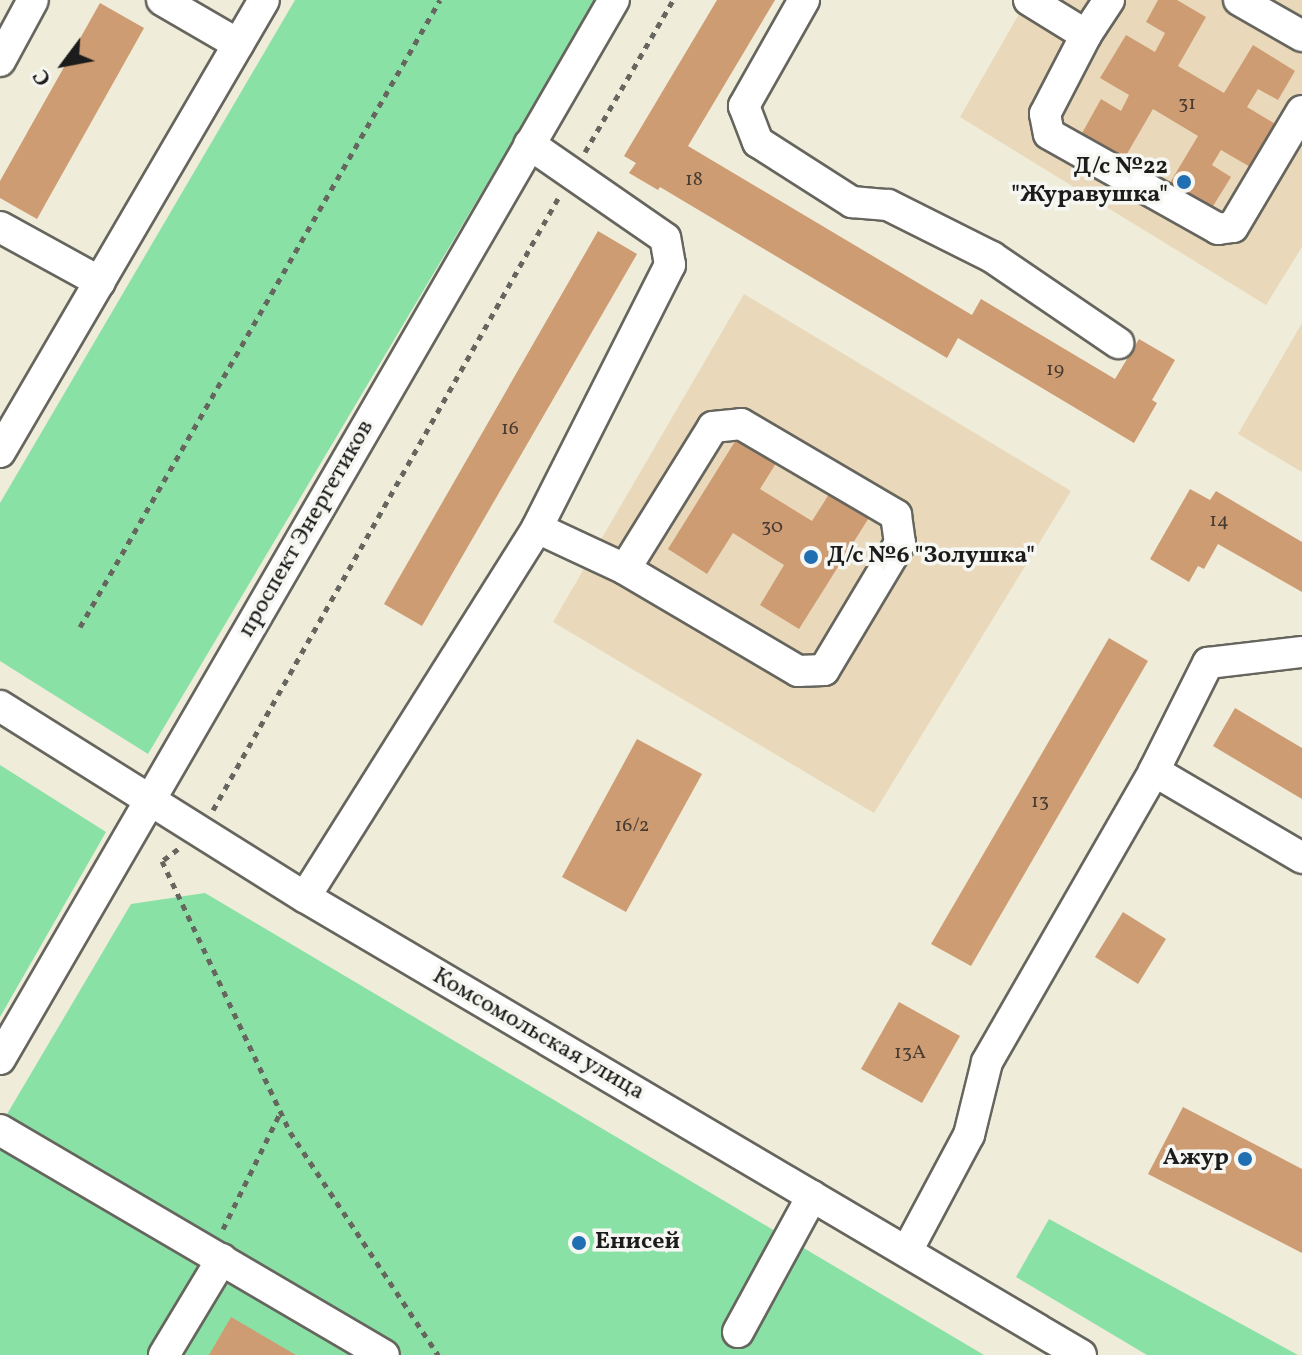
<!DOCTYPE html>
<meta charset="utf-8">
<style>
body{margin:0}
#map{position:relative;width:1302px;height:1355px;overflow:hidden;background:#efecd9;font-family:Vollkorn,serif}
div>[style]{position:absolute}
.built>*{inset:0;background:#e9d9ba}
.green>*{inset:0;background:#89e1a6}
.building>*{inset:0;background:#ce9c73}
.path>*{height:5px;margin-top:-2.5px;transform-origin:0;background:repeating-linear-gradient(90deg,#66655e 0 6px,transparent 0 12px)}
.roads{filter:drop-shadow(2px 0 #66655e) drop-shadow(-2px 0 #66655e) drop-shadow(0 2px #66655e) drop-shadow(0 -2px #66655e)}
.minor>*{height:30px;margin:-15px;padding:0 15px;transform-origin:15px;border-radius:15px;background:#fff}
.dots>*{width:22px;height:22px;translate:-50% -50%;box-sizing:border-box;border:4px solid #f6f6f2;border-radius:50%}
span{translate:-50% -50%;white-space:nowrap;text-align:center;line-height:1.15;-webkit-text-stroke:7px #f6f6f2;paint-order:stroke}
.number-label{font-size:20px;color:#483c32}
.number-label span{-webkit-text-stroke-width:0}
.poi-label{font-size:24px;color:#1c1c1c;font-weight:700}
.right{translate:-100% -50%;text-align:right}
.left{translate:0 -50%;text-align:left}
.street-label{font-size:24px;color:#1c1c1c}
.north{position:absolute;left:24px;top:24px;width:80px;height:80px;-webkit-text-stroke:6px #f6f6f2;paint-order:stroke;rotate:238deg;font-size:22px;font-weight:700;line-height:32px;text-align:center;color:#1c1c1c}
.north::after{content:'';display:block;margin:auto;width:28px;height:36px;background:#1c1c1c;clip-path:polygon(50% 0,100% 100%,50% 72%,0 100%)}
</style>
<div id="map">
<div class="built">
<div style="clip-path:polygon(1027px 0,1302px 0,1302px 247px,1266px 305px,960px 117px)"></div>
<div style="clip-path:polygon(744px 294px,1071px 491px,874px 813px,553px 622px)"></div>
<div style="clip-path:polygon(1302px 323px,1302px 472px,1238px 434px)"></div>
</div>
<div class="green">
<div style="clip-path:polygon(295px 0,596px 0,148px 754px,0 661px,0 503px)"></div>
<div style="clip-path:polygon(0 765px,106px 832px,0 1017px)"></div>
<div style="clip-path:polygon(205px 893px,984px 1355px,0 1355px,0 1126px,131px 904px)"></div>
<div style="clip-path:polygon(1049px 1219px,1298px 1355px,1147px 1355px,1016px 1277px)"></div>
</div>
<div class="building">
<div style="clip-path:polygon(717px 0,775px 0,688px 146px,972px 315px,981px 299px,1115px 379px,1139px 339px,1175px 360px,1152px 400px,1157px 403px,1134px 443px,958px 338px,947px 358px,660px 187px,658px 190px,629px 173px,636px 163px,624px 156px)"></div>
<div style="clip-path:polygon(1158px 0,1177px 0,1206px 17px,1178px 66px,1224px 93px,1253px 45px,1295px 71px,1278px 100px,1258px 89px,1247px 107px,1277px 125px,1252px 168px,1221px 150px,1212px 165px,1231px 177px,1210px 211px,1168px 186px,1198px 136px,1153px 109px,1124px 159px,1081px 135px,1101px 99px,1121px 111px,1129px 95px,1100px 78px,1126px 35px,1155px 52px,1165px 33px,1146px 22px)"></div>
<div style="clip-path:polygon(100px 3px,144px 28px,37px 219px,0 198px,0 181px)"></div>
<div style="clip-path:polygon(598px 231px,637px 254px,422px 626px,384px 604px)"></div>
<div style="clip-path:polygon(739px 435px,778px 460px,760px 489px,812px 521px,831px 491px,870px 516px,799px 629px,760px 605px,784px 565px,733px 533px,707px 574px,668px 549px)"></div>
<div style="clip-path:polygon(1190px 489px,1210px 500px,1216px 491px,1302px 542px,1302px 592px,1218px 544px,1204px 569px,1198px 566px,1189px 582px,1150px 559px)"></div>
<div style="clip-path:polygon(1109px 638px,1148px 661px,971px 966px,931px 944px)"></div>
<div style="clip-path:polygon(1235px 708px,1302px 748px,1302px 799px,1213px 746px)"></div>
<div style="clip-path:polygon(637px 739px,702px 774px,626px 912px,562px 877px)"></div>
<div style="clip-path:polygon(1123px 912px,1166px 939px,1138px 984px,1095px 957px)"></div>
<div style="clip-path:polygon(899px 1002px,960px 1036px,922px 1103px,861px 1069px)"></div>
<div style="clip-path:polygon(1183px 1107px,1302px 1169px,1302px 1253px,1148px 1174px)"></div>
<div style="clip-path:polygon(231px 1317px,296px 1355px,209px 1355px)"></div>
</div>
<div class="path">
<div style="left:585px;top:152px;width:176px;rotate:-59.9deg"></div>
<div style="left:80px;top:627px;width:723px;rotate:-60.14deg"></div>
<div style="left:213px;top:810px;width:706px;rotate:-60.57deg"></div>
<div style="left:178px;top:849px;width:20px;rotate:143deg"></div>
<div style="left:162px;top:861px;width:300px;rotate:64.7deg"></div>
<div style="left:290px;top:1132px;width:268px;rotate:56.4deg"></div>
<div style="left:223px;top:1229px;width:129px;rotate:-63.8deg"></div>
</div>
<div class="roads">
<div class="minor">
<div style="left:162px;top:0;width:88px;rotate:30.1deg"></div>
<div style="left:804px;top:0;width:122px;rotate:119.5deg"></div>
<div style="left:744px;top:106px;width:39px;rotate:69deg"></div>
<div style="left:758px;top:142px;width:112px;rotate:32.6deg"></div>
<div style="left:852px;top:202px;width:36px;rotate:5deg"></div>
<div style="left:888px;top:205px;width:116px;rotate:26.6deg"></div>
<div style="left:992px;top:257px;width:153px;rotate:34.3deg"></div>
<div style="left:1029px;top:0;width:67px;rotate:31.6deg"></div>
<div style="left:1109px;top:0;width:42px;rotate:123.3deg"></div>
<div style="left:1086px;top:35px;width:89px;rotate:117.4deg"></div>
<div style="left:1045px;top:114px;width:20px;rotate:79deg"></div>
<div style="left:1049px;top:134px;width:194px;rotate:29.3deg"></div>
<div style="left:1218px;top:229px;width:15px;rotate:-8deg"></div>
<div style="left:1233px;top:227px;width:135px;rotate:-59.3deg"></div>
<div style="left:1239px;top:0;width:73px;rotate:29.7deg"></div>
<div style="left:0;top:61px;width:69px;rotate:-61.6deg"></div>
<div style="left:0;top:227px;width:114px;rotate:28.8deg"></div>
<div style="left:0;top:452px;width:523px;rotate:-59.71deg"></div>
<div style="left:537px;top:528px;width:97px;rotate:25deg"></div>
<div style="left:625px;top:569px;width:167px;rotate:-58.2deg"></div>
<div style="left:713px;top:427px;width:28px;rotate:-6deg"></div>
<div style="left:741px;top:424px;width:180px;rotate:30.4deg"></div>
<div style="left:896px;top:515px;width:28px;rotate:82deg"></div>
<div style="left:900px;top:543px;width:148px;rotate:120.9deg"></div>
<div style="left:824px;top:670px;width:26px;rotate:178deg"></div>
<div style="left:798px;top:671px;width:201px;rotate:-149.5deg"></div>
<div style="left:0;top:706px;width:360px;rotate:32.1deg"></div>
<div style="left:305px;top:897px;width:901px;rotate:30.55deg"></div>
<div style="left:1154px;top:771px;width:172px;rotate:30.4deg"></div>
<div style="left:305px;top:897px;width:436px;rotate:-57.8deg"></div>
<div style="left:537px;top:528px;width:295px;rotate:-63.2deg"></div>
<div style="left:670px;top:265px;width:27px;rotate:-100deg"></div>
<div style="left:665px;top:238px;width:165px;rotate:-145.3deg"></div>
<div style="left:0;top:1059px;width:1224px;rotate:-59.9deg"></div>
<div style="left:0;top:1130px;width:445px;rotate:30.4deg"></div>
<div style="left:907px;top:1251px;width:132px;rotate:-61.9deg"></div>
<div style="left:969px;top:1135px;width:75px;rotate:-76.1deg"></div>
<div style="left:987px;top:1062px;width:336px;rotate:-60.1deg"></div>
<div style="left:1154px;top:771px;width:121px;rotate:-63.4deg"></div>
<div style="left:1208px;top:663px;width:95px;rotate:-6.7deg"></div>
<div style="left:738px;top:1332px;width:155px;rotate:-61.4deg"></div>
<div style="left:164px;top:1355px;width:112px;rotate:-58.9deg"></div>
</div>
</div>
<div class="dots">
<div style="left:1184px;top:182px;background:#1f6fb2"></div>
<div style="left:811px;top:557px;background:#1f6fb2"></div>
<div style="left:1245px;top:1159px;background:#1f6fb2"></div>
<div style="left:579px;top:1243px;background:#1f6fb2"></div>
</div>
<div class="number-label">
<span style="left:1187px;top:104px">31</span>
<span style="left:694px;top:180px">18</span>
<span style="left:1055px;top:370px">19</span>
<span style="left:510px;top:429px">16</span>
<span style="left:1219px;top:521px">14</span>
<span style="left:772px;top:527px">30</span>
<span style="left:1040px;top:802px">13</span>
<span style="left:632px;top:826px">16/2</span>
<span style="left:910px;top:1053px">13А</span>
</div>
<div class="poi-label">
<span class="right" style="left:1168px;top:182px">Д/с №22<br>"Журавушка"</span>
<span class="left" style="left:827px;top:557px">Д/с №6 "Золушка"</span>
<span class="right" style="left:1229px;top:1159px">Ажур</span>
<span class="left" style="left:595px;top:1243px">Енисей</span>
</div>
<div class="street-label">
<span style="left:307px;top:529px;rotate:-60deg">проспект Энергетиков</span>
<span style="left:538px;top:1035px;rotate:30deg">Комсомольская улица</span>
</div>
<div class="north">С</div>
</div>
